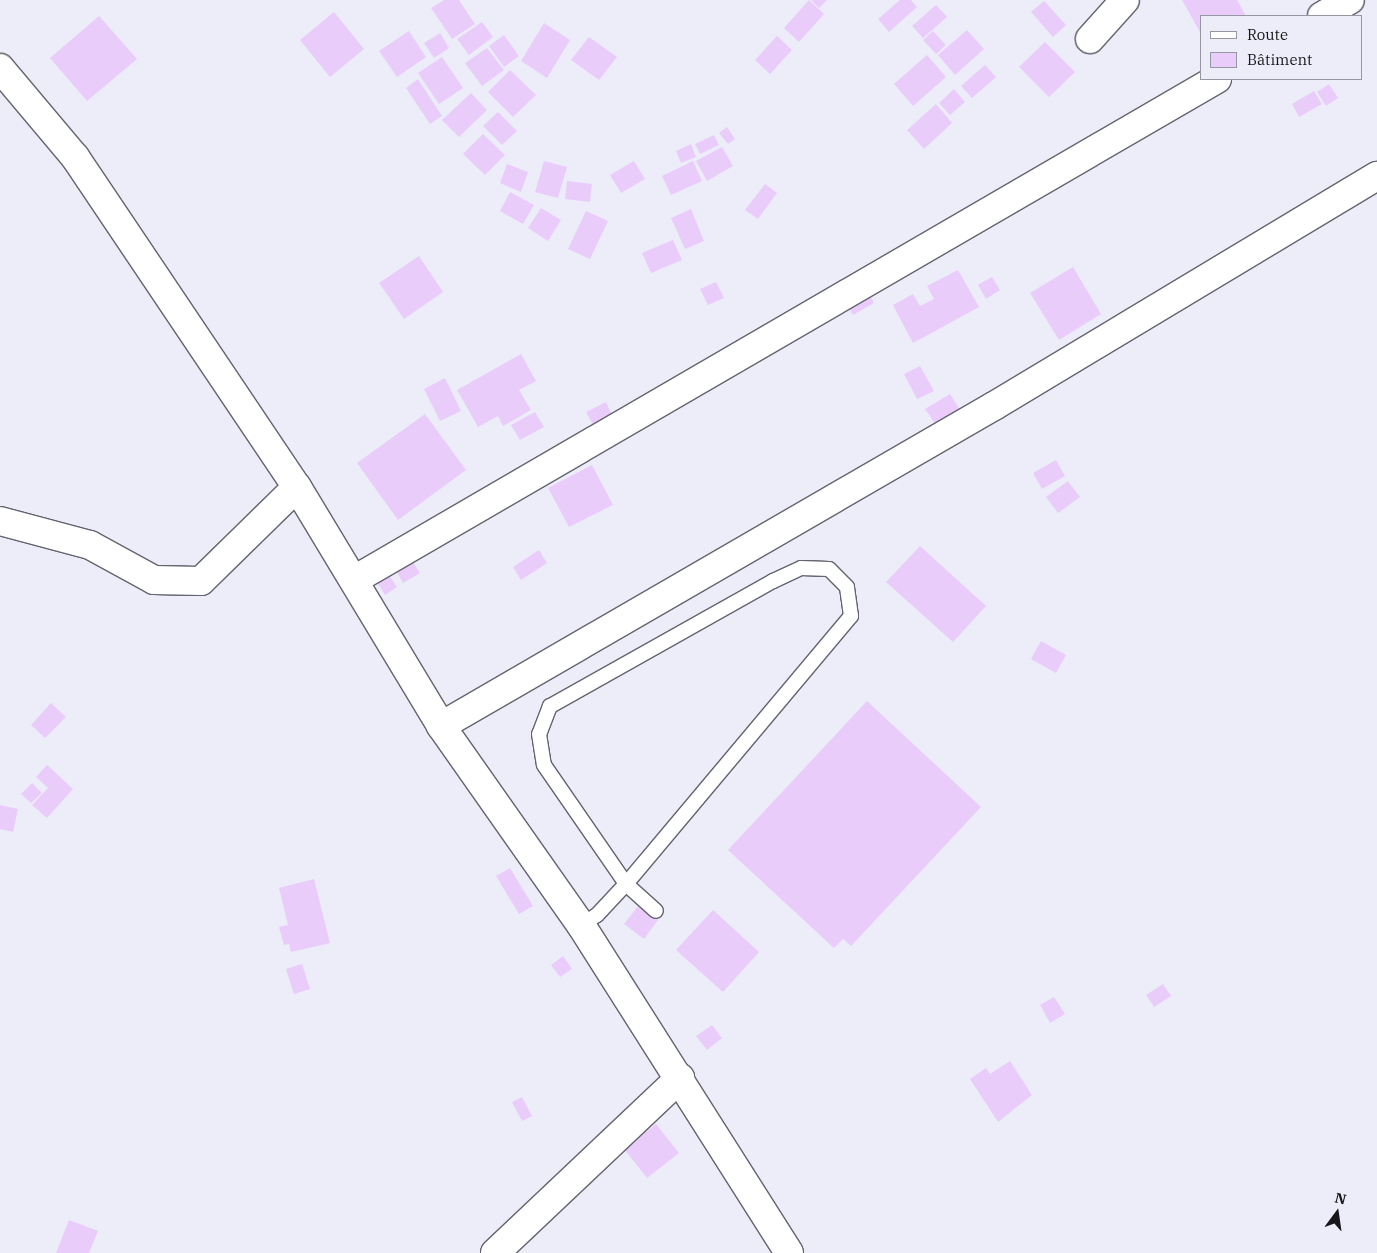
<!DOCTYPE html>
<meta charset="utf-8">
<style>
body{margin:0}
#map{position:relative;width:1377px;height:1253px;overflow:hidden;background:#ecedf9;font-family:"IBM Plex Serif",serif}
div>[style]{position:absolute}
.building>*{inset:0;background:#eaccfb}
.roads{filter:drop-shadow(1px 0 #63646f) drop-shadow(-1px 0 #63646f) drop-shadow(0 1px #63646f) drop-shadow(0 -1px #63646f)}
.lane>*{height:14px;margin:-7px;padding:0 7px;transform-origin:7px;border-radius:7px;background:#fff}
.street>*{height:28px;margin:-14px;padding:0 14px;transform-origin:14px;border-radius:14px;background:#fff}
span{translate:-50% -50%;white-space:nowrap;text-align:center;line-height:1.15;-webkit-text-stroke:4.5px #ecedf9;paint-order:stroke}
.legend{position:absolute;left:1200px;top:15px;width:162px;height:65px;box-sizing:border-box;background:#ecedf9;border:1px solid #9797a0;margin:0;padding:6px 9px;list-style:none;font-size:15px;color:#17171b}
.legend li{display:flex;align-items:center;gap:10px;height:25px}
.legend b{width:25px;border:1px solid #9797a0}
.north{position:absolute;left:1312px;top:1188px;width:50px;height:50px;-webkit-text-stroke:4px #ecedf9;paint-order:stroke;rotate:14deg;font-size:14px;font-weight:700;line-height:20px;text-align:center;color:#17171b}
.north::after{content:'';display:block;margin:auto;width:18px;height:22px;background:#17171b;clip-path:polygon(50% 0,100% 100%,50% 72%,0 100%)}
</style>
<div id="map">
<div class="building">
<div style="clip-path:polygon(444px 0,459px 0,475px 24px,452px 39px,431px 8px)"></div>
<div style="clip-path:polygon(809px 0,824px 14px,799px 42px,784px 28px)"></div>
<div style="clip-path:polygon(811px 0,827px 0,819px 8px)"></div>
<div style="clip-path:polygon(900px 0,911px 0,917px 7px,889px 32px,878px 19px)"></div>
<div style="clip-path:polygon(1182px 0,1237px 0,1246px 16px,1201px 16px,1201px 34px)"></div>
<div style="clip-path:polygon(1044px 1px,1066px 25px,1053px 37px,1031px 12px)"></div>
<div style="clip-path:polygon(936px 5px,947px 17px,923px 38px,912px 26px)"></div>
<div style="clip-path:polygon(334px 12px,364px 49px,330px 77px,300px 40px)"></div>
<div style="clip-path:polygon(99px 16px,137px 59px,87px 101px,50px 58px)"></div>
<div style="clip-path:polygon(482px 22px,493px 37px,469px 55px,457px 39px)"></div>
<div style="clip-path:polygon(544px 23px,570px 40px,547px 78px,521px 61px)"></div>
<div style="clip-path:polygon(967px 30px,984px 49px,955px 75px,938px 55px)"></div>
<div style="clip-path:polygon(409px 31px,426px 57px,397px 77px,379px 51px)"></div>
<div style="clip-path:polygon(933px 31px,946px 45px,936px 54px,923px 40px)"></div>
<div style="clip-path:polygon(440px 33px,449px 48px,434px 58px,424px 43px)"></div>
<div style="clip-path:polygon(504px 35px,519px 56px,504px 67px,489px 46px)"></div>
<div style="clip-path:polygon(777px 36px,792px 50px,770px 74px,755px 60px)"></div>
<div style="clip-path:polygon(589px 37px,617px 57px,599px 80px,571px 60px)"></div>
<div style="clip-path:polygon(1045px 42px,1075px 72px,1049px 97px,1019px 67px)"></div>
<div style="clip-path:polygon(487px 48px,504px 70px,482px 86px,465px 63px)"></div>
<div style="clip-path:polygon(927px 55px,946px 77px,913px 106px,894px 84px)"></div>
<div style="clip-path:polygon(442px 57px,463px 88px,439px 104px,418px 73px)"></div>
<div style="clip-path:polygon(985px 65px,996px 77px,972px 98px,961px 86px)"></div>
<div style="clip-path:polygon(510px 70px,536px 95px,513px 117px,488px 92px)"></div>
<div style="clip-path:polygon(418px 79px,442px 116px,430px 124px,406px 88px)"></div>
<div style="clip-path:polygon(1329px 84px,1338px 98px,1326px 106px,1317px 92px)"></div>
<div style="clip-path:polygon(954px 89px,965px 102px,950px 115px,939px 103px)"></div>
<div style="clip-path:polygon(1314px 91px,1322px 104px,1299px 117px,1292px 104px)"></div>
<div style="clip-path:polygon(471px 93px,487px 110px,459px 137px,442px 120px)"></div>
<div style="clip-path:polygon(936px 104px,952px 123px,924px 149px,907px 130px)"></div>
<div style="clip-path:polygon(498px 112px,517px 131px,502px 145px,483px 126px)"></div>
<div style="clip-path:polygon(727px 127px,735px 139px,728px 144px,719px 133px)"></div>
<div style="clip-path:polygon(483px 134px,505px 155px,485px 175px,463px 154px)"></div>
<div style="clip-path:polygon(714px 135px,719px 145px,700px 154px,695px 144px)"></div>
<div style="clip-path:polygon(691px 144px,696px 157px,681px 163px,676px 151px)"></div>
<div style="clip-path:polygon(722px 147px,733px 166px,707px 181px,696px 161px)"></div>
<div style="clip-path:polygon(544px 161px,567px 167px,558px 198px,535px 192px)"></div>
<div style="clip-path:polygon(634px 161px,645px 179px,621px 193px,610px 175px)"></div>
<div style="clip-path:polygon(693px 161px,702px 181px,671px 195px,662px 176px)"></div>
<div style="clip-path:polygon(507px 164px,528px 172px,521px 192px,500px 183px)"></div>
<div style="clip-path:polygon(567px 181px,592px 184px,590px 202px,565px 199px)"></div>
<div style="clip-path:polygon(765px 184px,777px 193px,758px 219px,745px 210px)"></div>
<div style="clip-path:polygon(510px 192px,534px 205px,523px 224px,500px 211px)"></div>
<div style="clip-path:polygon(541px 208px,561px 220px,548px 241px,528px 228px)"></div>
<div style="clip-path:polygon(691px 209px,704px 241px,685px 249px,671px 218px)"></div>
<div style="clip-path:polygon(586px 211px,608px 221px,590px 259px,568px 249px)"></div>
<div style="clip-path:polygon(673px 240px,682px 260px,651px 273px,642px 253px)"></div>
<div style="clip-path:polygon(419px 256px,443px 292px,404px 319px,379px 283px)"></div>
<div style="clip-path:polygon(1073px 267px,1101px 314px,1059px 340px,1030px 293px)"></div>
<div style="clip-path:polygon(958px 270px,979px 307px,913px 343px,893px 305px,913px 294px,920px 306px,934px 299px,927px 286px)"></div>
<div style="clip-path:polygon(992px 277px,1000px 290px,986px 299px,978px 285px)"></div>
<div style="clip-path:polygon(716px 282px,724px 298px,708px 305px,700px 289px)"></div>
<div style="clip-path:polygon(866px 288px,874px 303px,853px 315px,844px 300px)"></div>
<div style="clip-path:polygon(521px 354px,536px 381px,519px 390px,531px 410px,503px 426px,498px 416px,478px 427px,457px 390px)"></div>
<div style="clip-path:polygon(920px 366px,934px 391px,917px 399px,904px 374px)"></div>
<div style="clip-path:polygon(445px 378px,461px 411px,440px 421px,424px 389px)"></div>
<div style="clip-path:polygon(950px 394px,960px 410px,936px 425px,925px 409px)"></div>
<div style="clip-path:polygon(606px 402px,612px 415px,593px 425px,586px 412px)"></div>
<div style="clip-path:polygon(535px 412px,544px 427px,520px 440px,511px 425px)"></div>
<div style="clip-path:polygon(425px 414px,466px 470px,398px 520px,357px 463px)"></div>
<div style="clip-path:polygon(1056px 460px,1065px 476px,1042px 489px,1033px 473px)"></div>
<div style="clip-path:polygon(592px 465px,613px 505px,569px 527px,548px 488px)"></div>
<div style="clip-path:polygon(1068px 481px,1080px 497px,1058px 513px,1046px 497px)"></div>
<div style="clip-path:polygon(920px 546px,986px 606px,953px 642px,886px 582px)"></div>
<div style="clip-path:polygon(539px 550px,547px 563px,521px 580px,513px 567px)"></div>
<div style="clip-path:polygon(411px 559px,420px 573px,403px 583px,395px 569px)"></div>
<div style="clip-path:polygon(389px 575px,397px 587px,385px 595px,377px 582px)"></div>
<div style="clip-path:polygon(1041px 641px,1066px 655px,1056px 673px,1031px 659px)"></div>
<div style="clip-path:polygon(867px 701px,981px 807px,851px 946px,843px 939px,834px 948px,728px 850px)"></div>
<div style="clip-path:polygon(51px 703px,66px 717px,45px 738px,31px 725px)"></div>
<div style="clip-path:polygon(47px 765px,73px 789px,47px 818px,32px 805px,48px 788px,36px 777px)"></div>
<div style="clip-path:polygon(32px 783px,42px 793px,31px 803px,21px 794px)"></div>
<div style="clip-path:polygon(0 805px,18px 809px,13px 832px,0 829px)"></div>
<div style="clip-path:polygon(510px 868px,533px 906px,519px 914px,496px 876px)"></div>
<div style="clip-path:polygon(314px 879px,330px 943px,291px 952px,289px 944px,284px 945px,279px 927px,288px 925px,279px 888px)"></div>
<div style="clip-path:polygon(638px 906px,658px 920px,644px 939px,624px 924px)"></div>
<div style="clip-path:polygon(713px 910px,759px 952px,723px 992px,676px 950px)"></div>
<div style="clip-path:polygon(563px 956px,572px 969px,560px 977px,551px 965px)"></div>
<div style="clip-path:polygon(302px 964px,310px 989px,294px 994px,286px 969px)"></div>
<div style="clip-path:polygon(1163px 984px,1171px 996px,1154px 1007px,1146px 995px)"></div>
<div style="clip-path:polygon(1054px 997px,1065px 1014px,1050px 1023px,1040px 1005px)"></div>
<div style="clip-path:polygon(712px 1025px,722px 1038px,707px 1050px,696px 1036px)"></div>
<div style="clip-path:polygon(1010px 1061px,1032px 1095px,998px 1122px,970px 1079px,986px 1068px,990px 1074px)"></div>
<div style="clip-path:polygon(522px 1097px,532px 1116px,522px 1121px,512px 1102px)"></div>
<div style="clip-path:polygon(656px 1124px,679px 1153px,647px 1178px,624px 1149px)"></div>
<div style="clip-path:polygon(69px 1220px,98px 1231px,89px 1253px,56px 1253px)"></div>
</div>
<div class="roads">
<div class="lane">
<div style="left:581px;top:925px;width:19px;rotate:-32deg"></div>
<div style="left:597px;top:915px;width:42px;rotate:-46.9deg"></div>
<div style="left:626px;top:884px;width:350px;rotate:-50deg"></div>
<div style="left:851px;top:616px;width:29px;rotate:-98deg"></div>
<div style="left:847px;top:587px;width:25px;rotate:-135deg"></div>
<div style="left:829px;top:569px;width:28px;rotate:-178deg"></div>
<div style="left:801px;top:568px;width:31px;rotate:155deg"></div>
<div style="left:773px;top:581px;width:256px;rotate:150.7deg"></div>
<div style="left:550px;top:706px;width:30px;rotate:111deg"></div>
<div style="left:539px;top:734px;width:31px;rotate:81deg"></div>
<div style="left:544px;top:765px;width:145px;rotate:55.4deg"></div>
<div style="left:626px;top:884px;width:40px;rotate:42deg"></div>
</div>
<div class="street">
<div style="left:1322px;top:16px;width:32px;rotate:-30deg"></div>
<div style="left:1090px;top:39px;width:52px;rotate:-48.1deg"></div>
<div style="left:0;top:68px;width:116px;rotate:49.9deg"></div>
<div style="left:75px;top:157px;width:398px;rotate:56.1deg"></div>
<div style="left:297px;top:487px;width:279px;rotate:58.9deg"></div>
<div style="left:441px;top:726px;width:243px;rotate:54.9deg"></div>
<div style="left:581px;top:925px;width:388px;rotate:57.6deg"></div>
<div style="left:0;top:521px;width:93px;rotate:14.9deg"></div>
<div style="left:90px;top:545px;width:73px;rotate:28.7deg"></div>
<div style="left:154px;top:580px;width:47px;rotate:1.2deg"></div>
<div style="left:201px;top:581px;width:134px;rotate:-44.4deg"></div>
<div style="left:354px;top:580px;width:998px;rotate:-30.14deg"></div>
<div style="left:441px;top:726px;width:639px;rotate:-30.06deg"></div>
<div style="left:994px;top:406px;width:447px;rotate:-31deg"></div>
<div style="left:495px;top:1253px;width:255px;rotate:-43.4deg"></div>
</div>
</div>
<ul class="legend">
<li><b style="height:6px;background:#fff"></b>Route</li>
<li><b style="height:14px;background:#eaccfb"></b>Bâtiment</li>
</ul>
<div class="north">N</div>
</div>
